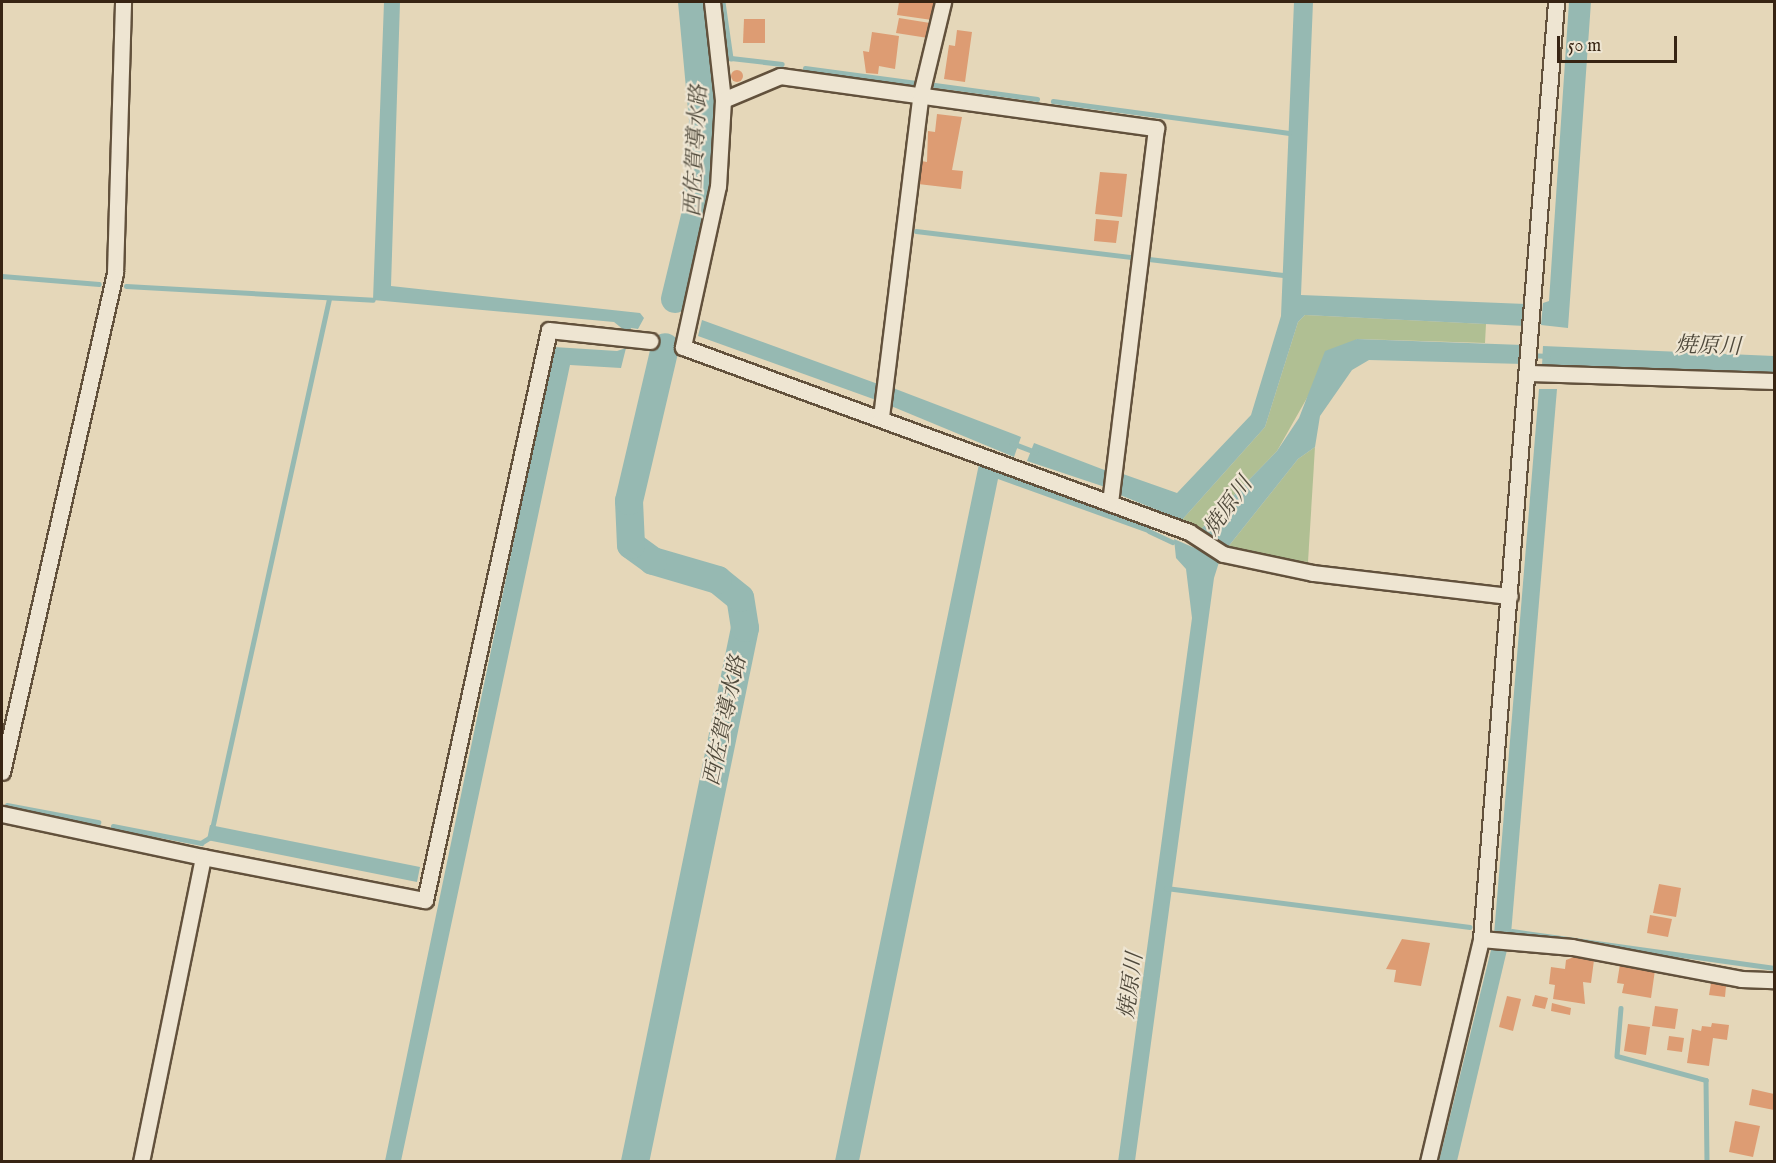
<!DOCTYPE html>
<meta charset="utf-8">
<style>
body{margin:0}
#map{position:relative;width:1776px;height:1163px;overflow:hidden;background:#e5d7b9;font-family:"IM FELL English","Noto Serif JP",serif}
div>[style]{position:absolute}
.green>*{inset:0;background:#b0bf93}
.water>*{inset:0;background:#96b9b2}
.stream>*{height:4.5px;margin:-2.25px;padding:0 2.25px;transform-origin:2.25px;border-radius:2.25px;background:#96b9b2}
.river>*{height:28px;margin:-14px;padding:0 14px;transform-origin:14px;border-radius:14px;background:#96b9b2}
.building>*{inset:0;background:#dd9c73}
.round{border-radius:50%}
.roads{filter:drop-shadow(2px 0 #62513c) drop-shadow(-2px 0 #62513c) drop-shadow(0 2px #62513c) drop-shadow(0 -2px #62513c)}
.minor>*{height:15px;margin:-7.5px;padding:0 7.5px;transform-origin:7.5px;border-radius:7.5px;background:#eee5d2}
span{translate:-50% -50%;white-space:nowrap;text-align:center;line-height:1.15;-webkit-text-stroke:4.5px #eee5d2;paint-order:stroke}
.water-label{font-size:22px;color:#4f493b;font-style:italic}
.frame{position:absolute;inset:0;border:3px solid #372413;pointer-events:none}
.scale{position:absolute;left:1557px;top:36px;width:120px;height:27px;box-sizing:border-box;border:3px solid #372413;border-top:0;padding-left:8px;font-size:18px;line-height:21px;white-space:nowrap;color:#372413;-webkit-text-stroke:4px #eee5d2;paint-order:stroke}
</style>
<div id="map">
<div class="green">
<div style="clip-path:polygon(1305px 315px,1486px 324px,1485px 343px,1357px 339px,1312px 389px,1277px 451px,1200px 530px,1182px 520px,1265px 427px,1298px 322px)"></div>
<div style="clip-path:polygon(1315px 447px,1308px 562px,1251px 555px,1228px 547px,1298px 459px)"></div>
</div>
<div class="water">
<div style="clip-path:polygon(384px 2px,400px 2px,391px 286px,640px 313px,644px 318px,638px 329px,631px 328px,629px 334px,614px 322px,373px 300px)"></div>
<div style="clip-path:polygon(1294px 2px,1313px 2px,1301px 295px,1526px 304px,1525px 326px,1305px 315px,1298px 322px,1265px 427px,1182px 520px,1120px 495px,1123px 474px,1177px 493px,1251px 415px,1281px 316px)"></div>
<div style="clip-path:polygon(1569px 2px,1591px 2px,1568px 328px,1541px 325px,1543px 303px,1549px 301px)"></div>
<div style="clip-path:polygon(702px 320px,878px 384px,876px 400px,698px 336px)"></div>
<div style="clip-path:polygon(1357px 339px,1523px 345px,1524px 364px,1369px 360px,1352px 370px,1320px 416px,1315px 447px,1298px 459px,1228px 547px,1200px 530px,1277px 451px,1299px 418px,1325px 351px)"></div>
<div style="clip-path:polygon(1543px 346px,1774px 356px,1774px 376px,1542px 366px)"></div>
<div style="clip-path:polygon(554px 347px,617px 351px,626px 348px,621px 368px,570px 365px,401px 1161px,385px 1161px)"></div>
<div style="clip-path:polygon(893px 388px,1021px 437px,1014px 457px,891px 406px)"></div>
<div style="clip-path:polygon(1539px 389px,1557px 389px,1511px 934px,1494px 935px)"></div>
<div style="clip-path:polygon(1034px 443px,1107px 471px,1105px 487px,1027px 461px)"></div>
<div style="clip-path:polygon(979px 464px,1150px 528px,1148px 533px,998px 479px,859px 1161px,835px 1161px)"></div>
<div style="clip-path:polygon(1174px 539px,1220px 559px,1214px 578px,1135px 1161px,1118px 1162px,1192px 618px,1186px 569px,1176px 558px)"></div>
<div style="clip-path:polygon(210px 825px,420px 867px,417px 882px,207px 840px)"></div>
<div style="clip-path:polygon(1491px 950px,1507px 950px,1457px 1161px,1439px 1161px)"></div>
</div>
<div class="stream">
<div style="left:723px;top:2px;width:57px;rotate:81.9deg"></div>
<div style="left:731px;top:58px;width:51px;rotate:6.7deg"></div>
<div style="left:805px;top:68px;width:114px;rotate:7.6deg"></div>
<div style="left:935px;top:85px;width:103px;rotate:7.8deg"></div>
<div style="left:1053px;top:101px;width:238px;rotate:7.7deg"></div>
<div style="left:916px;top:231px;width:217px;rotate:6.9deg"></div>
<div style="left:1149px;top:259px;width:135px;rotate:6.8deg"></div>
<div style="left:2px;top:276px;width:97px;rotate:4.7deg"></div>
<div style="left:126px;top:286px;width:247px;rotate:3.2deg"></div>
<div style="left:1529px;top:355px;width:19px;rotate:3deg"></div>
<div style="left:1012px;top:443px;width:25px;rotate:21deg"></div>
<div style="left:1149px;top:531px;width:26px;rotate:25deg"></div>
<div style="left:7px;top:805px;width:93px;rotate:10.6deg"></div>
<div style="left:113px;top:826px;width:90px;rotate:10.9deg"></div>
<div style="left:201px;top:843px;width:9px;rotate:-32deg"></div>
<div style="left:212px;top:829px;width:543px;rotate:-77.55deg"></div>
<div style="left:1166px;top:888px;width:306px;rotate:7.3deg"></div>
<div style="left:1512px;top:931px;width:265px;rotate:8deg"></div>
<div style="left:1621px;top:1008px;width:48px;rotate:94.8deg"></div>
<div style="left:1617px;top:1056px;width:92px;rotate:15.1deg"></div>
<div style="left:1706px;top:1080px;width:82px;rotate:89.3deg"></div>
</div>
<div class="river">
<div style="left:675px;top:299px;width:89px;rotate:-76.4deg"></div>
<div style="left:696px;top:212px;width:92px;rotate:-85.6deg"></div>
<div style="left:703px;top:120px;width:119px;rotate:-95.3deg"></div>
<div style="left:635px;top:1162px;width:545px;rotate:-78.36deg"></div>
<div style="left:745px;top:628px;width:30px;rotate:-99deg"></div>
<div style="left:740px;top:598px;width:28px;rotate:-141deg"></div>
<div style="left:718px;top:580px;width:68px;rotate:-163.7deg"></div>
<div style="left:653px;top:561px;width:27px;rotate:-144deg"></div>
<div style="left:631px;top:545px;width:44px;rotate:-92.6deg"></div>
<div style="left:629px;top:501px;width:158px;rotate:-76.8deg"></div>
</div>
<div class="building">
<div style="clip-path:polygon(899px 2px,934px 3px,932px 20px,897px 15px)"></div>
<div style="clip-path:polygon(899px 18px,930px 23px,928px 38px,896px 33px)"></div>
<div style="clip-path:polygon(744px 19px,765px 19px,765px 43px,743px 43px)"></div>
<div style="clip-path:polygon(957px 30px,972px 32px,965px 82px,944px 79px,949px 45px,955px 46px)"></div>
<div style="clip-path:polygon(872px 32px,899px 36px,895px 69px,879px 66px,878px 74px,866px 73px,863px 51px,869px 52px)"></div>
<div class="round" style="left:731px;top:70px;width:12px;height:12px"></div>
<div style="clip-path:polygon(937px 114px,962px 117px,952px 170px,963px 171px,961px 189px,918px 184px,921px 161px,927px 162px,928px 131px,935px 132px)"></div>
<div style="clip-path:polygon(1100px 172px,1127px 174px,1122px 217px,1095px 214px)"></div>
<div style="clip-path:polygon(1096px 219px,1119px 221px,1116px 243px,1094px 241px)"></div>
<div style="clip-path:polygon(1659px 884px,1681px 888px,1676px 917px,1653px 913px)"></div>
<div style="clip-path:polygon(1650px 915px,1672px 919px,1668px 937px,1647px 933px)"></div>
<div style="clip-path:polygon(1402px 939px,1430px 943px,1421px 986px,1394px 982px,1396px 970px,1386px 969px)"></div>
<div style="clip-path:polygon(1574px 957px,1594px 960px,1591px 983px,1583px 982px,1585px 1004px,1553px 999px,1555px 985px,1549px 984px,1551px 967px,1565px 969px,1566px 960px)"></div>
<div style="clip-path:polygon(1620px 964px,1655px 970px,1651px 998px,1622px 993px,1624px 984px,1617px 983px)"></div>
<div style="clip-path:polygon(1711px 983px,1726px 986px,1725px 997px,1709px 995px)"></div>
<div style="clip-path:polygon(1535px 995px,1548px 998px,1545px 1009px,1532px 1006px)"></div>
<div style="clip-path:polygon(1507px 996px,1521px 999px,1513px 1031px,1499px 1027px)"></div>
<div style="clip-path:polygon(1552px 1003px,1571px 1008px,1570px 1015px,1551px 1011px)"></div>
<div style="clip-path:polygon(1655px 1006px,1678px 1009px,1675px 1029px,1652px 1026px)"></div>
<div style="clip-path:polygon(1712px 1023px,1729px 1025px,1727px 1040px,1713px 1038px,1709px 1066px,1687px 1063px,1692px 1029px,1701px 1031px,1702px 1026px,1711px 1027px)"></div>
<div style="clip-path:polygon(1628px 1024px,1650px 1027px,1646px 1055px,1624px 1051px)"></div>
<div style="clip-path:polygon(1669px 1036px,1684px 1038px,1682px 1052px,1667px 1050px)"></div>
<div style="clip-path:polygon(1752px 1089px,1774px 1094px,1774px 1110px,1749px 1105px)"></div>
<div style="clip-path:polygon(1735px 1121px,1760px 1126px,1753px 1157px,1729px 1152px)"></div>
</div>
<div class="roads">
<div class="minor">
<div style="left:712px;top:2px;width:99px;rotate:83.6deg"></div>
<div style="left:723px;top:100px;width:86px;rotate:93.3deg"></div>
<div style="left:718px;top:186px;width:165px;rotate:102.3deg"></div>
<div style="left:683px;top:347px;width:539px;rotate:20.08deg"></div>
<div style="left:1189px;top:532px;width:40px;rotate:32.9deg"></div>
<div style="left:1223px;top:554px;width:92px;rotate:11.9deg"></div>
<div style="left:1313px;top:573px;width:198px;rotate:6.7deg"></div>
<div style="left:723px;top:100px;width:62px;rotate:-22.8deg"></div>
<div style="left:780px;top:76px;width:380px;rotate:7.9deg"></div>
<div style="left:1156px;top:128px;width:378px;rotate:97deg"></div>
<div style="left:1530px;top:373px;width:244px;rotate:1.9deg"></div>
<div style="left:881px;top:417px;width:321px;rotate:-83deg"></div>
<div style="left:920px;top:98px;width:99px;rotate:-76.5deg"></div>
<div style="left:2px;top:772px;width:512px;rotate:-77.24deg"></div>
<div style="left:115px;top:273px;width:271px;rotate:-88.3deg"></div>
<div style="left:2px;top:814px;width:206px;rotate:12.1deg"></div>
<div style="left:1481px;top:939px;width:91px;rotate:5deg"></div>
<div style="left:1572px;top:947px;width:172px;rotate:10.7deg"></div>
<div style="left:1741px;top:979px;width:33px;rotate:2deg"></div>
<div style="left:141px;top:1162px;width:311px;rotate:-78.5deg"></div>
<div style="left:203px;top:857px;width:226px;rotate:11deg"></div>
<div style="left:425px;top:900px;width:583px;rotate:-77.73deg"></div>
<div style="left:549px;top:330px;width:102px;rotate:6.2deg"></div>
<div style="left:1428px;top:1162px;width:229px;rotate:-76.6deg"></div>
<div style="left:1481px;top:939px;width:940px;rotate:-85.42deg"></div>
</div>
</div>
<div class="water-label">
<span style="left:697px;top:151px;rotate:-87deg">西佐賀導水路</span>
<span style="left:1708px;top:347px;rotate:2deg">焼原川</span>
<span style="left:1229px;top:507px;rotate:-54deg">焼原川</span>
<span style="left:726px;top:721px;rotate:-78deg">西佐賀導水路</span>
<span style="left:1132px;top:986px;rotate:-82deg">焼原川</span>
</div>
<div class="frame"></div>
<div class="scale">50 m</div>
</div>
